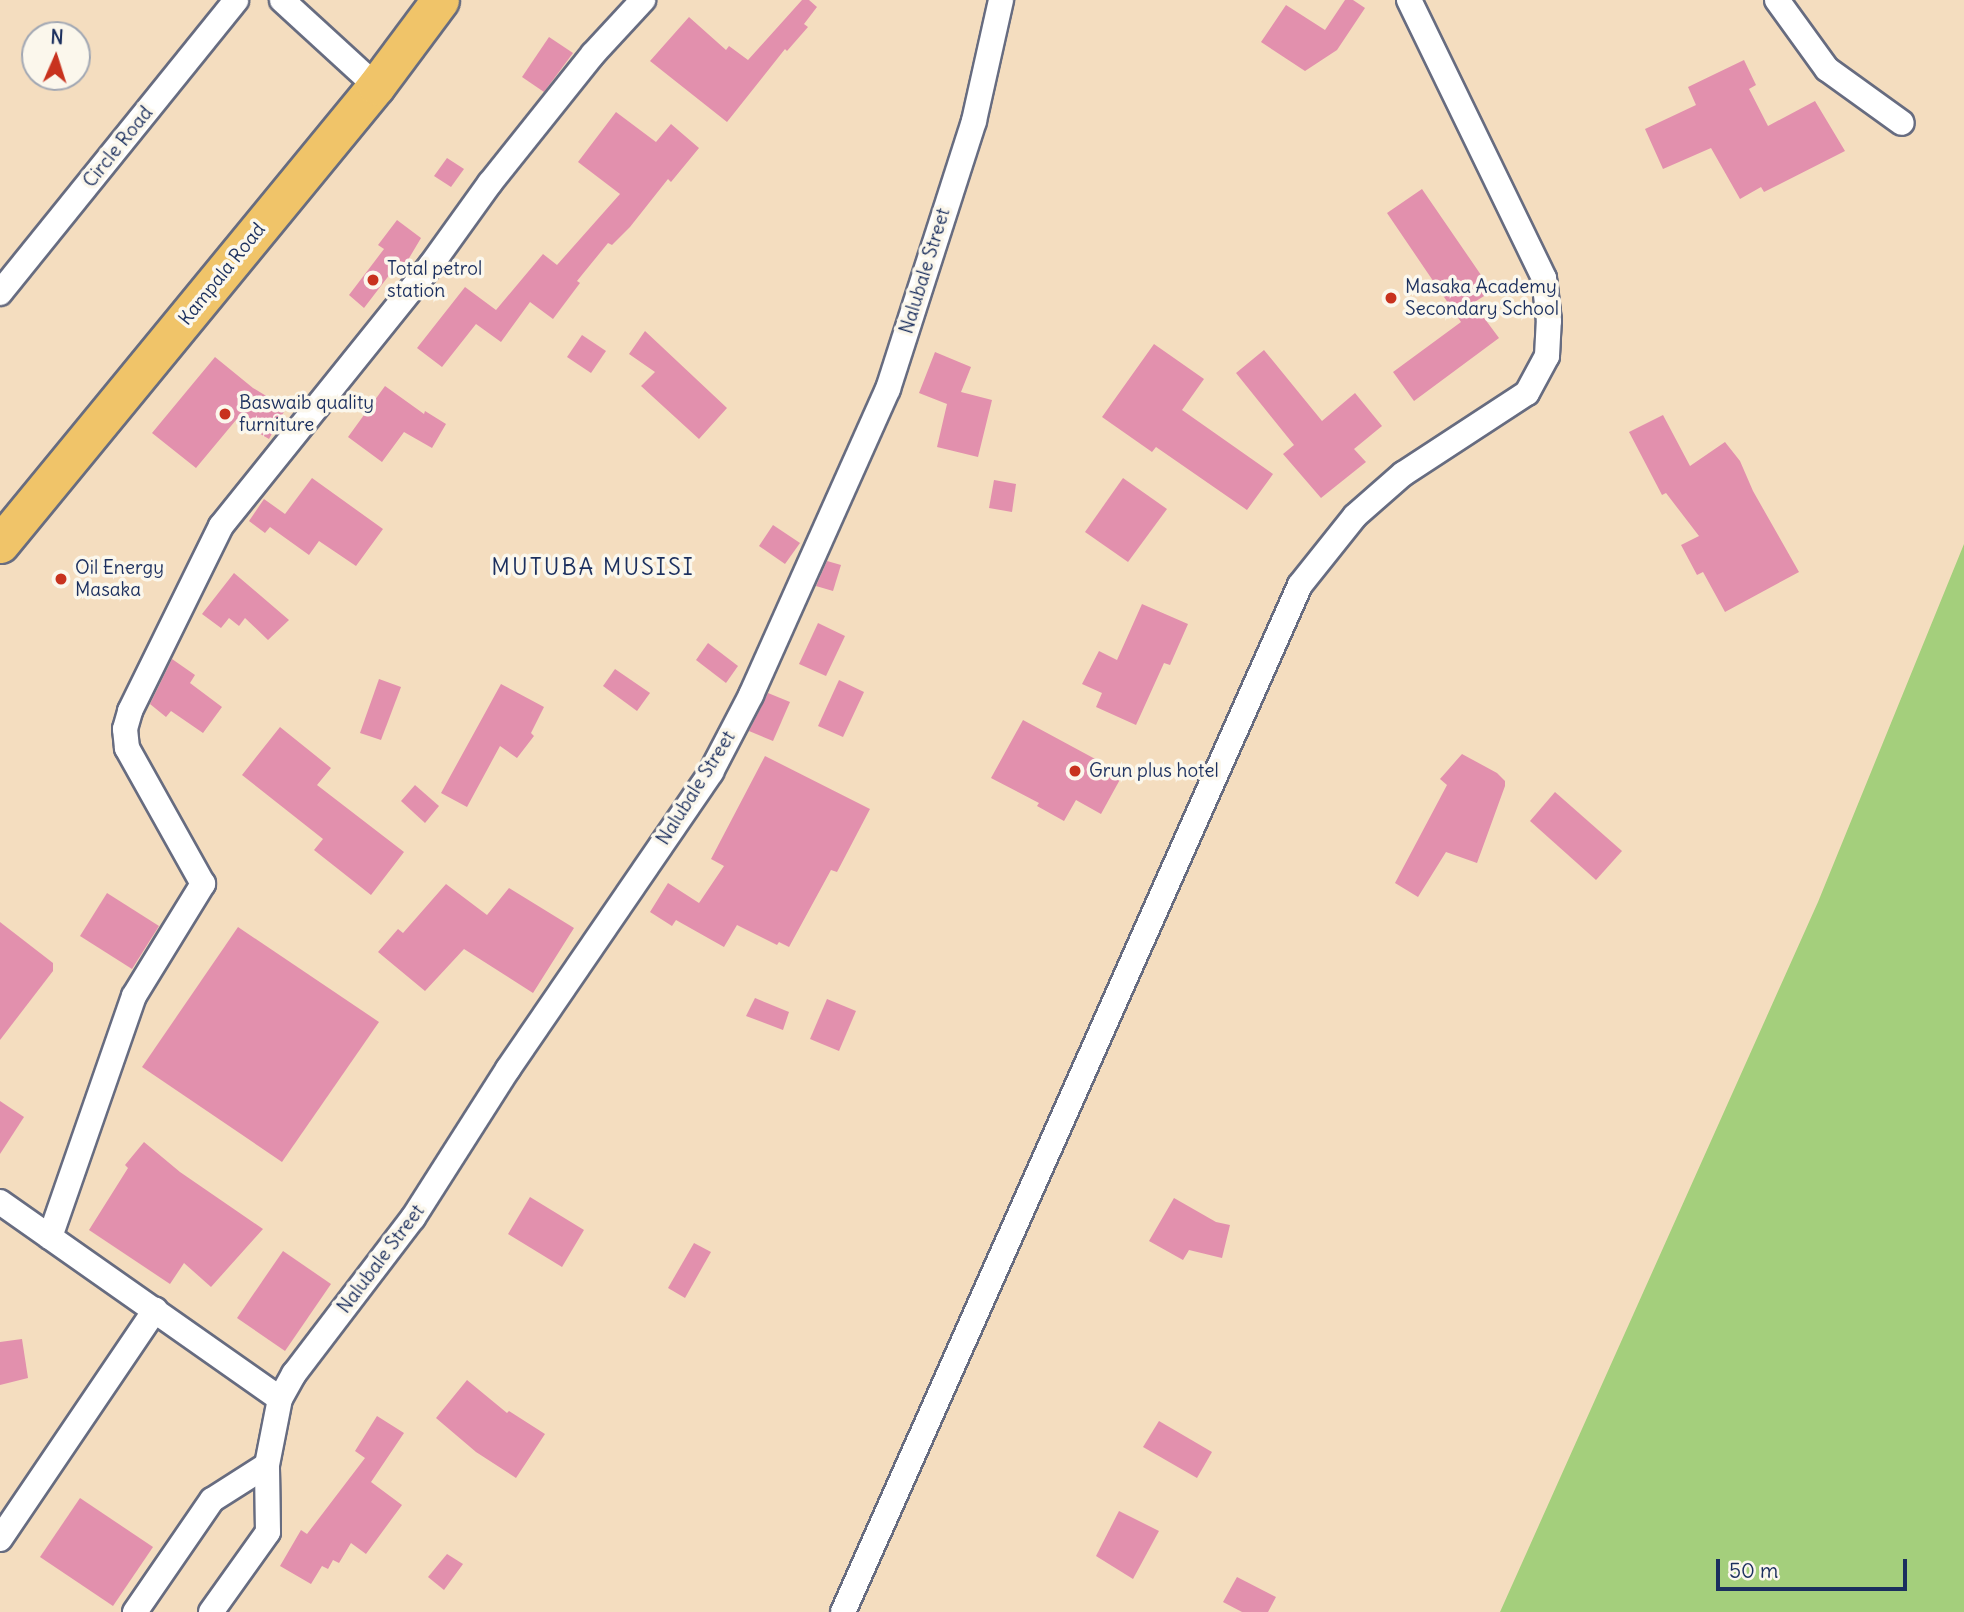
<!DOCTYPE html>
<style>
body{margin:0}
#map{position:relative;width:1964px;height:1612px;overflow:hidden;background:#f4ddbf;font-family:Delius,sans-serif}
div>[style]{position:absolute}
.green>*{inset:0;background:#a4cf7c}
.building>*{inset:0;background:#e290ad}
.roads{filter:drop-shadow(2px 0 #676c80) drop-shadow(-2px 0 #676c80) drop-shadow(0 2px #676c80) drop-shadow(0 -2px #676c80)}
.minor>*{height:24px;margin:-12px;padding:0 12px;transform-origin:12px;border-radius:12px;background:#fff}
.primary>*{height:37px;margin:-18.5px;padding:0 18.5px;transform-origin:18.5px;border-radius:18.5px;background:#f0c469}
.dots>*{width:19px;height:19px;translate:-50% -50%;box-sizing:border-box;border:4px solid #fbf7ec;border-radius:50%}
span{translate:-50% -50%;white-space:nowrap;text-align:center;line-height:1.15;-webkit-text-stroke:7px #fbf7ec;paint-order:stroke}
.street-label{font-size:19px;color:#1b2f5e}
.poi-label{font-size:19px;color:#1b2f5e}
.left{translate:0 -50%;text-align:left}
.quarter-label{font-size:23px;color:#1b2f5e;letter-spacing:2px}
.north{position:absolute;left:21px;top:21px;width:70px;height:70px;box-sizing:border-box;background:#fbf7ec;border:2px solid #a1a7b3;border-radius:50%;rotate:3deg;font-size:19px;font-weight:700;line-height:28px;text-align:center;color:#1b2f5e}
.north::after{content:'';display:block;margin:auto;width:24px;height:32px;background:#c8321e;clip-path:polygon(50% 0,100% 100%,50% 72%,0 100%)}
.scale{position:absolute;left:1716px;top:1559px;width:191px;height:32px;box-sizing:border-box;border:4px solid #1b2f5e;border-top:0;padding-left:9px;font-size:21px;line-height:24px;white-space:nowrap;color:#1b2f5e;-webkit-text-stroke:5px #fbf7ec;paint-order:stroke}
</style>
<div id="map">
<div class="green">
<div style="clip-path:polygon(1964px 544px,1964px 1612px,1500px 1612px,1818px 902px)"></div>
</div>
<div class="building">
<div style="clip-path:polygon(802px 0,809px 0,817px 7px,804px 24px,808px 27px,787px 51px,785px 49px,727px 122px,650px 61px,689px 17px,726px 50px,729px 46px,748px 60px)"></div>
<div style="clip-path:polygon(1345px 0,1353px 0,1365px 8px,1337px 50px,1305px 71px,1261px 42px,1286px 5px,1325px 30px)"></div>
<div style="clip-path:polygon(549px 37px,573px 53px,544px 92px,522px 77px)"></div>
<div style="clip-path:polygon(1744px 60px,1756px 85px,1749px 89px,1768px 126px,1815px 101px,1845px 151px,1764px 192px,1761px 187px,1740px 199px,1711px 148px,1663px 169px,1645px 129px,1696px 105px,1688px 87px)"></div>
<div style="clip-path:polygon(616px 112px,656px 142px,671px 124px,699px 148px,671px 182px,668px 179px,630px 227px,612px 245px,608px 243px,577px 281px,580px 283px,553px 319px,530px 302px,501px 342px,476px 324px,442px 367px,417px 348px,465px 287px,496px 310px,543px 254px,557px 265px,620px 194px,578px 162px)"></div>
<div style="clip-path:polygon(447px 158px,464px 169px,451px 187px,434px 176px)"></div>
<div style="clip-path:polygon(1422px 189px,1492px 291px,1473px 303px,1499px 338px,1414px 401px,1393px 372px,1461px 322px,1387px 213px)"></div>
<div style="clip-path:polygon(397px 220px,421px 238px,405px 265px,400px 261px,364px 308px,349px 295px,384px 249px,378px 245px)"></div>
<div style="clip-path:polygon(645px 331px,727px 408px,699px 439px,641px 386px,655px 372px,629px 354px)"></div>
<div style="clip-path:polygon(582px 335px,606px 351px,591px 373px,567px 357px)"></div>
<div style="clip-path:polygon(1154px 344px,1204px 379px,1182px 410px,1273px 474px,1247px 510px,1156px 447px,1152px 452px,1102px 417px)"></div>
<div style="clip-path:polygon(1264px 350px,1322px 421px,1355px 393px,1382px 426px,1354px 449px,1366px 462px,1321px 498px,1283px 454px,1294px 445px,1236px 373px)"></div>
<div style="clip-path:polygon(935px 352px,971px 367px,961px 392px,992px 400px,978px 457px,937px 447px,947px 404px,919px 393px)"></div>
<div style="clip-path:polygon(215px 357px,253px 388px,286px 408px,269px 439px,236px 420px,196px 468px,152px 433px)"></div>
<div style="clip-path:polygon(385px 386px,424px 414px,425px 411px,446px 424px,432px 448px,404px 432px,382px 462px,348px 437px)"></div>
<div style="clip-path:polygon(1663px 415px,1690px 466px,1725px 442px,1740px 461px,1753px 491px,1799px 572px,1725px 612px,1703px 572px,1697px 575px,1681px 545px,1699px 536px,1666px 493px,1662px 495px,1629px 432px)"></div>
<div style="clip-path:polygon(312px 478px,383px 529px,356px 566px,319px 541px,309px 555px,270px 527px,265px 533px,249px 521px,264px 499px,285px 514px)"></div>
<div style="clip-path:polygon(1123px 478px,1167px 509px,1128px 562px,1085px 532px)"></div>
<div style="clip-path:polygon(994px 480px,1016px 484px,1012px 512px,989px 508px)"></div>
<div style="clip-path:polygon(773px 525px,800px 543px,785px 564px,759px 546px)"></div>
<div style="clip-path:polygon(827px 561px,841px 565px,833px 591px,816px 586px)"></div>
<div style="clip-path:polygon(234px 573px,289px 620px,268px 640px,245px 618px,239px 626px,229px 618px,221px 628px,202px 614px)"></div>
<div style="clip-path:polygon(1142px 604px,1188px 624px,1170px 665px,1164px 663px,1136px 725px,1096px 707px,1102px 693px,1082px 684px,1099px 651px,1117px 660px)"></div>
<div style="clip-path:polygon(818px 623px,845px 636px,826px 676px,799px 664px)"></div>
<div style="clip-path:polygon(708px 643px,738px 666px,726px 683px,696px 660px)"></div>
<div style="clip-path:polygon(172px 659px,195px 675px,190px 683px,222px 707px,203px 733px,171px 711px,166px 717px,150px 704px)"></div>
<div style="clip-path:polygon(615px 669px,650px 693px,637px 711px,603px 686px)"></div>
<div style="clip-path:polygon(379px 679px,401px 687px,381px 740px,360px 733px)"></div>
<div style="clip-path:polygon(839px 680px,864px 692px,843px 737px,818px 726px)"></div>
<div style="clip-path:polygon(501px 684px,544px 707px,531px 733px,534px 736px,517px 758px,500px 746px,467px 807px,441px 793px)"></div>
<div style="clip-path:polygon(768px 693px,790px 702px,773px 741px,749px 731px)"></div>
<div style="clip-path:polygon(1023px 720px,1123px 774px,1101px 814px,1076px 800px,1064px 821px,1037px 806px,1039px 803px,991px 778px)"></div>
<div style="clip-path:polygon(280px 727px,331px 768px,317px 785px,404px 852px,371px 895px,314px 850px,323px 839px,242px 775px)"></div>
<div style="clip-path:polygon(1462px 754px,1497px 773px,1505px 781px,1505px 786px,1477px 863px,1446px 852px,1418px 897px,1395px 883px,1447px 785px,1440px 779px)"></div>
<div style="clip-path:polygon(765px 756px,870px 809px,837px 872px,831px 870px,789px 947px,779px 942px,777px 945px,737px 925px,724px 947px,676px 920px,672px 926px,650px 912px,668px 883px,699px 903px,724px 866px,711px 859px)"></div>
<div style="clip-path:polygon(415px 785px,439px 806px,425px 823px,401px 801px)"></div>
<div style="clip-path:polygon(1555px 792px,1622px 851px,1596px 880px,1530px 821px)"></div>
<div style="clip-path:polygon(446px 884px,487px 915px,509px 888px,574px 928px,533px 993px,464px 949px,425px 991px,378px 952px,398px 929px,403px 933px)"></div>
<div style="clip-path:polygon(107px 893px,159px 926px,132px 969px,80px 936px)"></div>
<div style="clip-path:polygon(0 922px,53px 963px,53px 971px,0 1040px)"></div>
<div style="clip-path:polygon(238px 927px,379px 1022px,282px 1162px,142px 1067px)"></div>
<div style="clip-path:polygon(755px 998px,789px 1012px,783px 1030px,746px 1016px)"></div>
<div style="clip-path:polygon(827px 999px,856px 1011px,839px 1051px,810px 1039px)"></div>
<div style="clip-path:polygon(0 1101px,24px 1117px,0 1154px)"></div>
<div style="clip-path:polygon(144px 1142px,180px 1172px,263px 1229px,211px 1287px,184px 1263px,170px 1284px,89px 1230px,128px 1168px,125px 1165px)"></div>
<div style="clip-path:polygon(530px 1197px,584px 1230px,562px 1267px,508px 1234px)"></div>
<div style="clip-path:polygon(1174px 1198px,1216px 1222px,1230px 1225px,1222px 1258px,1189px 1250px,1183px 1260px,1149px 1241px)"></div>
<div style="clip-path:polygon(694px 1243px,711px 1252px,685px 1298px,668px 1288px)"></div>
<div style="clip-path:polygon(283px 1251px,331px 1284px,285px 1351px,237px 1318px)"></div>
<div style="clip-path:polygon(22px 1339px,28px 1378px,0 1385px,0 1342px)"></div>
<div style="clip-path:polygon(467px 1380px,507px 1413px,509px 1411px,545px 1434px,516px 1478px,476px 1452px,436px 1418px)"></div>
<div style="clip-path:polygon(377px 1416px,404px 1433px,371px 1482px,402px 1505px,366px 1554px,351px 1543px,339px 1563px,333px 1560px,328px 1569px,322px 1566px,311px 1584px,280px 1566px,301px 1530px,307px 1534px,365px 1458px,355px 1451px)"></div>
<div style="clip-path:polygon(1159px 1421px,1212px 1452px,1197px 1478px,1143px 1447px)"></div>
<div style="clip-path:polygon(80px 1498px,153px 1547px,113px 1606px,40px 1557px)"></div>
<div style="clip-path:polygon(1119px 1511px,1159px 1531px,1133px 1579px,1096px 1556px)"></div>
<div style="clip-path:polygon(447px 1554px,463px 1564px,444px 1590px,428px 1577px)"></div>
<div style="clip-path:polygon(1237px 1577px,1276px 1597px,1268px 1612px,1242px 1612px,1223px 1602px)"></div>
</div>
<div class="roads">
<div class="minor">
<div style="left:282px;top:0;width:127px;rotate:42.5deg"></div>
<div style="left:1777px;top:0;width:85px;rotate:54.1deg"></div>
<div style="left:1827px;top:69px;width:92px;rotate:35.8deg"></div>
<div style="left:0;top:293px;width:376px;rotate:-51.1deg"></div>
<div style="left:0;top:1202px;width:342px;rotate:35.1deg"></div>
<div style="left:50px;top:1237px;width:255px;rotate:-70.8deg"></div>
<div style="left:134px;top:996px;width:132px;rotate:-58.4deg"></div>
<div style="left:203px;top:884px;width:156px;rotate:-119.2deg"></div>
<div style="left:127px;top:748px;width:19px;rotate:-96deg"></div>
<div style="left:125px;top:729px;width:19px;rotate:-74deg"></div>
<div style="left:130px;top:711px;width:206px;rotate:-63.8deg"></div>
<div style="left:221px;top:526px;width:335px;rotate:-51.2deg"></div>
<div style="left:431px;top:265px;width:101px;rotate:-54.3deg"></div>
<div style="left:490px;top:183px;width:165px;rotate:-51.4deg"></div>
<div style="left:593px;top:54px;width:74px;rotate:-47.2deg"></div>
<div style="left:0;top:1539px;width:277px;rotate:-55.9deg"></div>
<div style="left:135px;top:1612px;width:136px;rotate:-55.5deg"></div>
<div style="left:212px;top:1500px;width:65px;rotate:-32.5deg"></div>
<div style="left:211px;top:1612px;width:98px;rotate:-54.5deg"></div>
<div style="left:268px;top:1532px;width:67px;rotate:-90.9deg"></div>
<div style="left:267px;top:1465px;width:67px;rotate:-78.9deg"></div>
<div style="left:280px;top:1399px;width:29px;rotate:-61deg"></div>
<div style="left:294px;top:1374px;width:196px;rotate:-52.7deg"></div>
<div style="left:413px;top:1218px;width:177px;rotate:-57.5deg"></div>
<div style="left:508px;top:1069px;width:360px;rotate:-55.6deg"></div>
<div style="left:711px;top:772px;width:87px;rotate:-62.5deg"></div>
<div style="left:751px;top:695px;width:335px;rotate:-65.9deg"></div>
<div style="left:888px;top:389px;width:281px;rotate:-72.2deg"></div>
<div style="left:974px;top:121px;width:124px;rotate:-77.4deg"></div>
<div style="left:843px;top:1612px;width:1124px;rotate:-66.01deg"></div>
<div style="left:1300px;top:585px;width:88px;rotate:-51.4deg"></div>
<div style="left:1355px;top:516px;width:64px;rotate:-41.2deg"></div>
<div style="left:1403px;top:474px;width:148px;rotate:-33.2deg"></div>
<div style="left:1527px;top:393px;width:42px;rotate:-61.6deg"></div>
<div style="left:1547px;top:356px;width:35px;rotate:-87deg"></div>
<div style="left:1549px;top:321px;width:43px;rotate:-96.6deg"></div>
<div style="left:1544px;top:278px;width:309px;rotate:-115.9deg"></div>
</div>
<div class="primary">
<div style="left:0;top:544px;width:593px;rotate:-50.62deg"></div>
<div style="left:376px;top:86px;width:107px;rotate:-53.3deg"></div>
</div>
</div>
<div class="dots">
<div style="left:373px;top:280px;background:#c8321e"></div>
<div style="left:1391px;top:298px;background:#c8321e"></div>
<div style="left:225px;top:414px;background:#c8321e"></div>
<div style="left:61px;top:579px;background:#c8321e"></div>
<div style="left:1075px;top:771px;background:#c8321e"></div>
</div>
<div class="street-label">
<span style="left:118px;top:147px;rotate:-51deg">Circle Road</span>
<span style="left:925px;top:271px;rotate:-73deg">Nalubale Street</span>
<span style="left:222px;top:274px;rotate:-51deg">Kampala Road</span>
<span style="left:696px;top:788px;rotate:-58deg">Nalubale Street</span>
<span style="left:381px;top:1259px;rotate:-53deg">Nalubale Street</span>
</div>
<div class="poi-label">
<span class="left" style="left:387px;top:280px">Total petrol<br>station</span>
<span class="left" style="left:1405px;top:298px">Masaka Academy<br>Secondary School</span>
<span class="left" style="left:239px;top:414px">Baswaib quality<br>furniture</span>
<span class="left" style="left:75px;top:579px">Oil Energy<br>Masaka</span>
<span class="left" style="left:1089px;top:771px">Grun plus hotel</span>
</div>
<div class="quarter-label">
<span style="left:593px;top:567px">MUTUBA MUSISI</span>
</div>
<div class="north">N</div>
<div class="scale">50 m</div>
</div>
